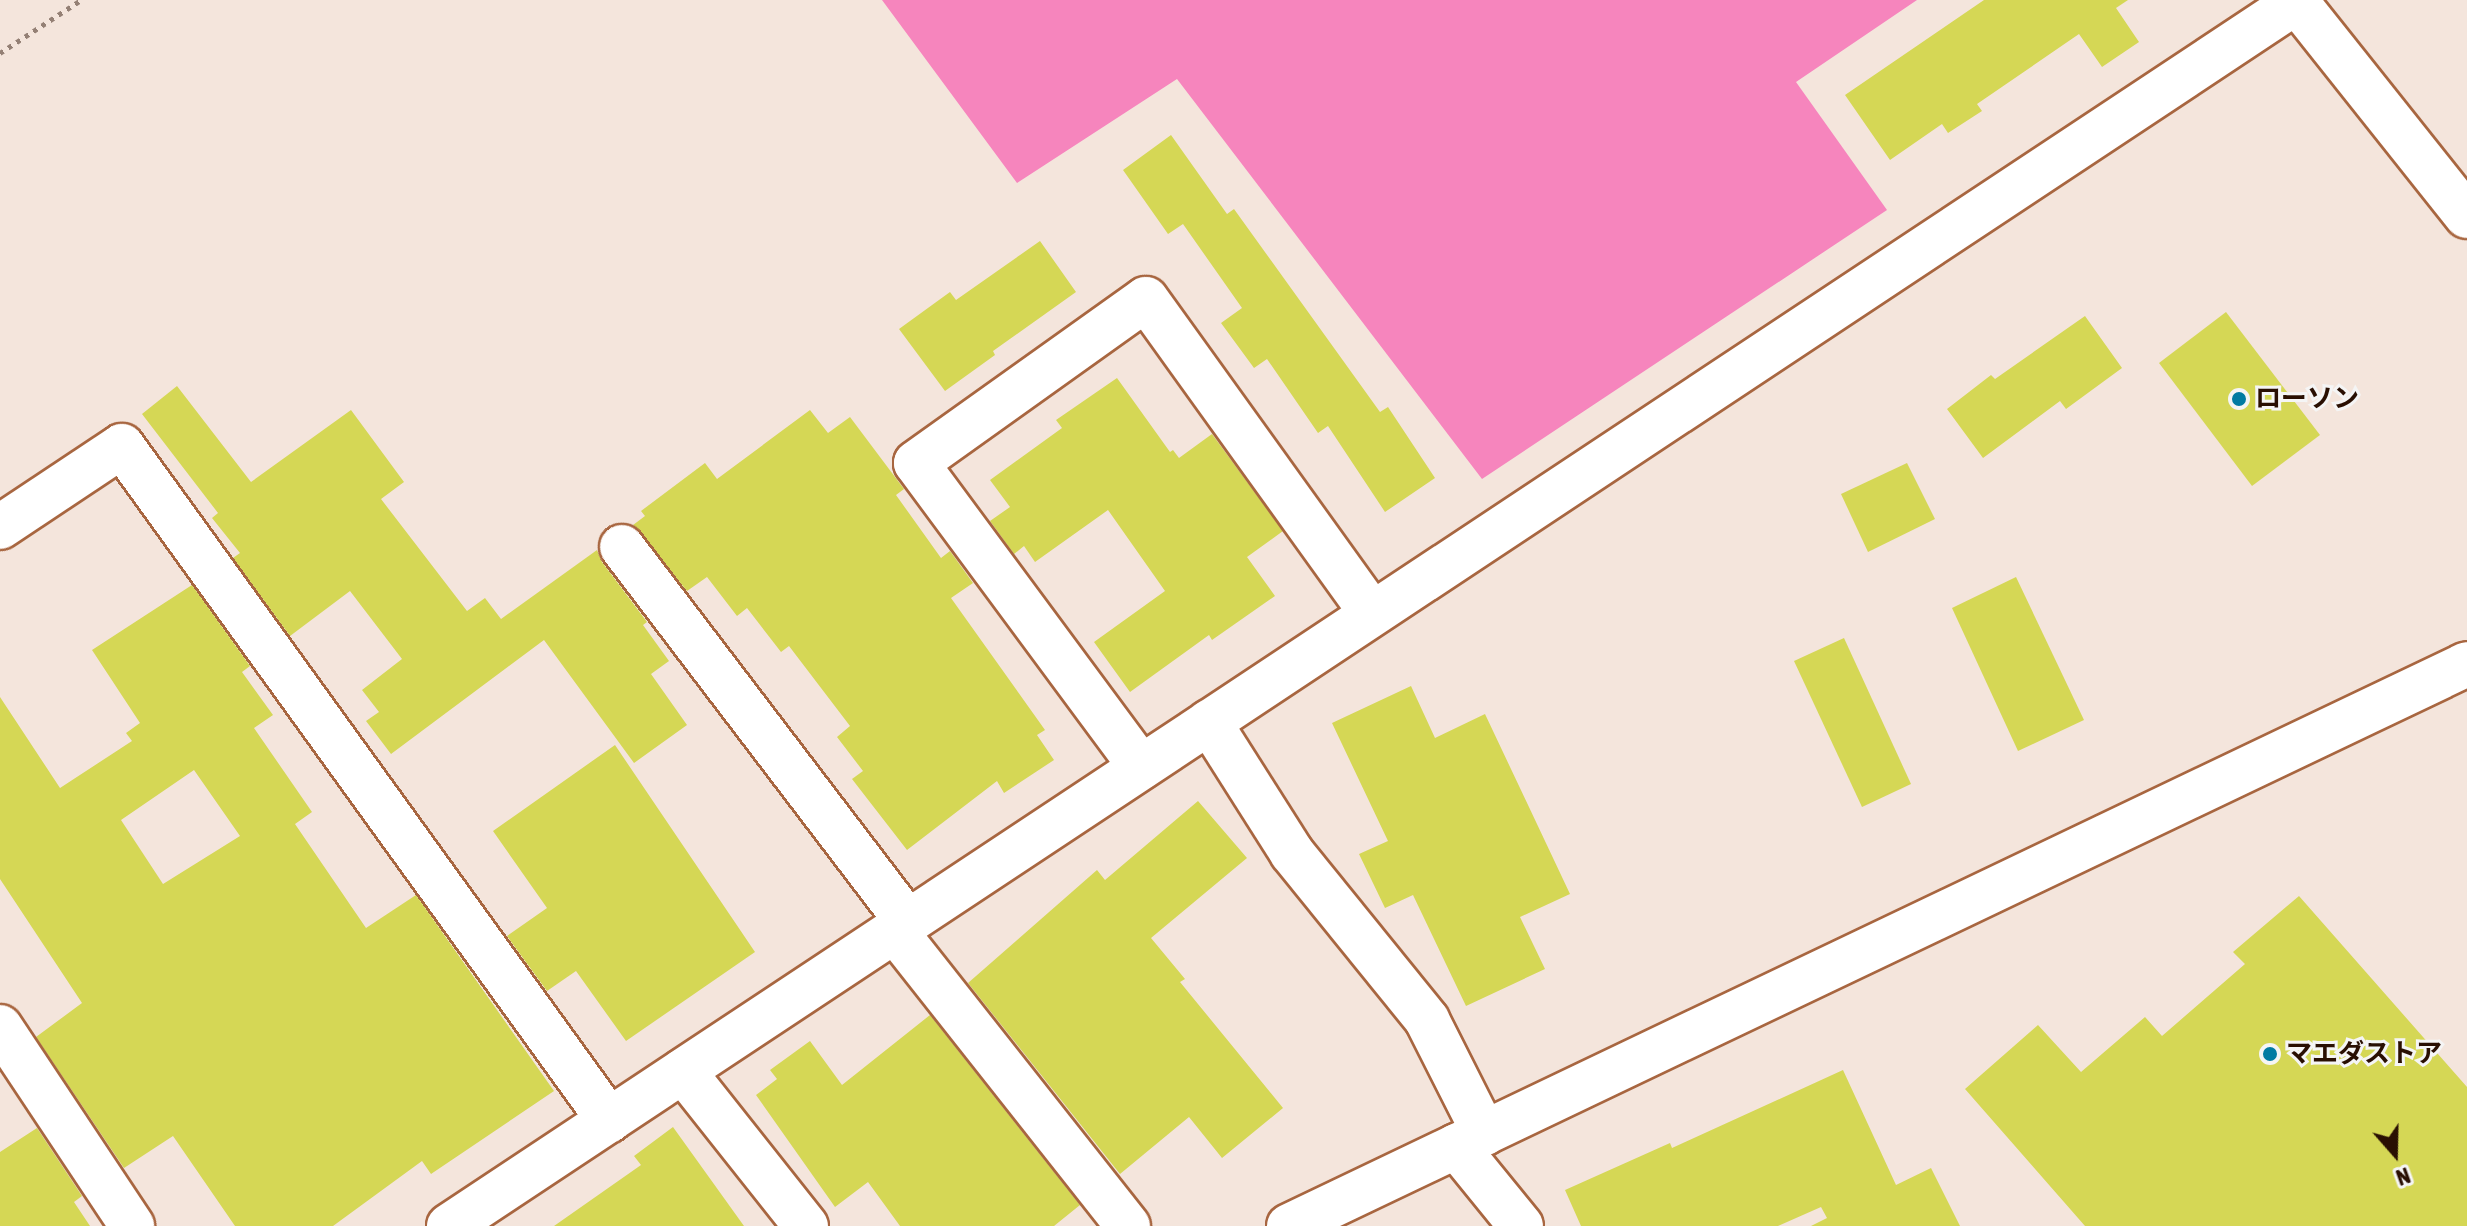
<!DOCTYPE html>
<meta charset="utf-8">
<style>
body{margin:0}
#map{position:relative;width:2467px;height:1226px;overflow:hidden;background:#f4e5dc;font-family:"Asap Condensed","Noto Sans JP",sans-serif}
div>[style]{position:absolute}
.forest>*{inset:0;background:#f685bd}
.building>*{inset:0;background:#d5d755}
.path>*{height:5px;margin-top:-2.5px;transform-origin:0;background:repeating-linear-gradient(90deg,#948075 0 4px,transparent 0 10px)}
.roads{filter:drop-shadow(2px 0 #a86640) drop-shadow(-2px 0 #a86640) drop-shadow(0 2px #a86640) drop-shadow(0 -2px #a86640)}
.minor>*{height:44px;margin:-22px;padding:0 22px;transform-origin:22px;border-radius:22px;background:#fff}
.dots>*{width:22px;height:22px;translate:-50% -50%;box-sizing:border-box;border:4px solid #f5f5f5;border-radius:50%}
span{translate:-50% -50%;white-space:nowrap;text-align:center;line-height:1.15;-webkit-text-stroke:6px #f5f5f5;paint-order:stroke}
.poi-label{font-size:26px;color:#290f02;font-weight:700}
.left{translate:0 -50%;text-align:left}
.north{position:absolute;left:2355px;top:1114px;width:80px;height:80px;-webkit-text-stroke:6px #f5f5f5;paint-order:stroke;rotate:160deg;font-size:22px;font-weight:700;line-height:32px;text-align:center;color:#290f02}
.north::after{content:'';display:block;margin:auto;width:28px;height:36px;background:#290f02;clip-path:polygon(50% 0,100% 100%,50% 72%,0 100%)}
</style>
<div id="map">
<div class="forest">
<div style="clip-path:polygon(882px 0,1917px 0,1796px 82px,1887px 210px,1482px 479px,1177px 79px,1017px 183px)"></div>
</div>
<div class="building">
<div style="clip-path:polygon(1984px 0,2128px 0,2116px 8px,2139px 42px,2102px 67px,2079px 34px,1977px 104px,1982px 111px,1948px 133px,1942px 124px,1890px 160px,1845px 95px)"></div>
<div style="clip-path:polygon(1171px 135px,1227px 214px,1234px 209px,1380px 412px,1388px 407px,1435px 478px,1385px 512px,1328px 426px,1318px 433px,1267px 359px,1254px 368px,1221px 323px,1242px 308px,1183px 224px,1168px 234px,1123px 170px)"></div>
<div style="clip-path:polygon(1040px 241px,1076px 292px,993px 351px,995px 355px,945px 391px,899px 329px,950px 292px,956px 300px)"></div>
<div style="clip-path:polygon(2226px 312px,2320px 435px,2252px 486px,2159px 363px)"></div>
<div style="clip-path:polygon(2085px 316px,2122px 368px,2066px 409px,2060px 401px,1983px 458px,1947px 409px,1991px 375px,1995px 379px)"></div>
<div style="clip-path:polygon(1117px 378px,1170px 452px,1173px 450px,1179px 458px,1212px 434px,1283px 531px,1247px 557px,1275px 596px,1212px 640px,1209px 635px,1130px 692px,1094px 642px,1165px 591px,1108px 510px,1035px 562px,1024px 546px,1014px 554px,990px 521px,1010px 507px,990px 480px,1062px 428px,1056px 420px)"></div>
<div style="clip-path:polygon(177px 386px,251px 482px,351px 410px,404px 482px,381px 499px,467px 611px,485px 598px,501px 619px,597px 550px,602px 562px,647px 622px,643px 625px,669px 661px,651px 674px,687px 725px,634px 763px,544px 640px,391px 754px,366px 721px,379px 712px,362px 690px,402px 659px,350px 591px,290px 636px,233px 558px,240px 553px,212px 518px,218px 513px,142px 414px)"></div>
<div style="clip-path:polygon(810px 410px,828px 433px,850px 417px,904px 489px,896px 495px,941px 558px,950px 551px,973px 583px,951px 598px,1045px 730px,1037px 735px,1054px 760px,1004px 793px,997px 781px,907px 850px,852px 779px,863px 771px,837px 737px,850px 726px,789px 646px,781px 652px,747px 608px,737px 616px,707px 577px,687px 591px,633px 525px,645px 516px,641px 511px,705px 463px,717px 479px)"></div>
<div style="clip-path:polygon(1907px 463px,1935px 519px,1868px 552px,1841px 494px)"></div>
<div style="clip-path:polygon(2016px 577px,2084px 720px,2018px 751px,1952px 608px)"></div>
<div style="clip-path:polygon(evenodd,192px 585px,250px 666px,242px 672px,273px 715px,254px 728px,312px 812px,295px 824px,366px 928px,416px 895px,554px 1091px,431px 1174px,422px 1161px,333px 1226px,235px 1226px,173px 1136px,124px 1168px,36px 1037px,82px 1003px,0 879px,0 697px,60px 788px,132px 741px,126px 733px,140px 723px,92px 650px,192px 585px,194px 770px,240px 836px,163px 884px,121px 820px,194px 770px)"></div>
<div style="clip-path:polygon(1844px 638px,1911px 784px,1862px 807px,1794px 661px)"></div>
<div style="clip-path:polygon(1411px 686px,1435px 738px,1485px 714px,1570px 894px,1520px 917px,1545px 969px,1466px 1006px,1413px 895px,1385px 908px,1359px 854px,1388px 841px,1332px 723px)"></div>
<div style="clip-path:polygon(615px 745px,755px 952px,626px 1041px,576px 971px,547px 991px,507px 936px,547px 908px,493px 831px)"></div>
<div style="clip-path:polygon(1198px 801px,1247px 858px,1151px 938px,1185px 979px,1180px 982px,1283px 1108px,1222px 1158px,1189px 1117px,1120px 1174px,968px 983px,1097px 870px,1105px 880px)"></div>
<div style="clip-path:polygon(2299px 896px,2467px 1087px,2467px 1226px,2085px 1226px,1965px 1089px,2038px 1025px,2081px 1072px,2145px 1017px,2162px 1036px,2245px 964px,2233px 952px)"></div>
<div style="clip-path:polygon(930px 1015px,1080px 1205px,1054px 1226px,900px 1226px,868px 1182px,835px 1207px,756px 1095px,777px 1079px,770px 1070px,810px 1041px,842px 1085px)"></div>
<div style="clip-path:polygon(1843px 1070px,1896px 1185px,1931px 1168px,1960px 1226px,1811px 1226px,1827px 1218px,1821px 1207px,1778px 1226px,1581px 1226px,1565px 1190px,1670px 1143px,1672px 1148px)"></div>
<div style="clip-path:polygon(673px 1127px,744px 1226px,554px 1226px,641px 1165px,634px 1156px)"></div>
<div style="clip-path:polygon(37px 1128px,82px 1196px,74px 1202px,90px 1226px,0 1226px,0 1152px)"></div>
</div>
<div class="path">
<div style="left:0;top:53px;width:97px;rotate:-33.2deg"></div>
</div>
<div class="roads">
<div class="minor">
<div style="left:2295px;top:0;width:276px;rotate:51.5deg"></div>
<div style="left:0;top:527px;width:146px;rotate:-33.6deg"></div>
<div style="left:122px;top:446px;width:832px;rotate:54.15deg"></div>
<div style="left:622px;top:547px;width:472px;rotate:52.7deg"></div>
<div style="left:1209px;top:722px;width:155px;rotate:57.6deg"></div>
<div style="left:1292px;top:853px;width:215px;rotate:51deg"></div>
<div style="left:1427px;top:1020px;width:127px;rotate:63.2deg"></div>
<div style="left:1141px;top:767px;width:378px;rotate:-126.5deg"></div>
<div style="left:916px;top:463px;width:282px;rotate:-35.5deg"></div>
<div style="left:1146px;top:299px;width:387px;rotate:54.3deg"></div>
<div style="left:895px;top:931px;width:376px;rotate:51.7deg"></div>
<div style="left:0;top:1027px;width:239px;rotate:56.4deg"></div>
<div style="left:683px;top:1071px;width:198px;rotate:51.6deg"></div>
<div style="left:1456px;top:1146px;width:103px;rotate:50.9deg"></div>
<div style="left:449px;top:1226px;width:2219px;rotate:-33.53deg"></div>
<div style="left:1289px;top:1226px;width:1305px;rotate:-25.5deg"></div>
</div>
</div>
<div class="dots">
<div style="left:2239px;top:399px;background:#027ba2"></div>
<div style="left:2270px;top:1054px;background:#027ba2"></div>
</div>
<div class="poi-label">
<span class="left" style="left:2255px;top:399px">ローソン</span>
<span class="left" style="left:2286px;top:1054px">マエダストア</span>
</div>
<div class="north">N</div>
</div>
